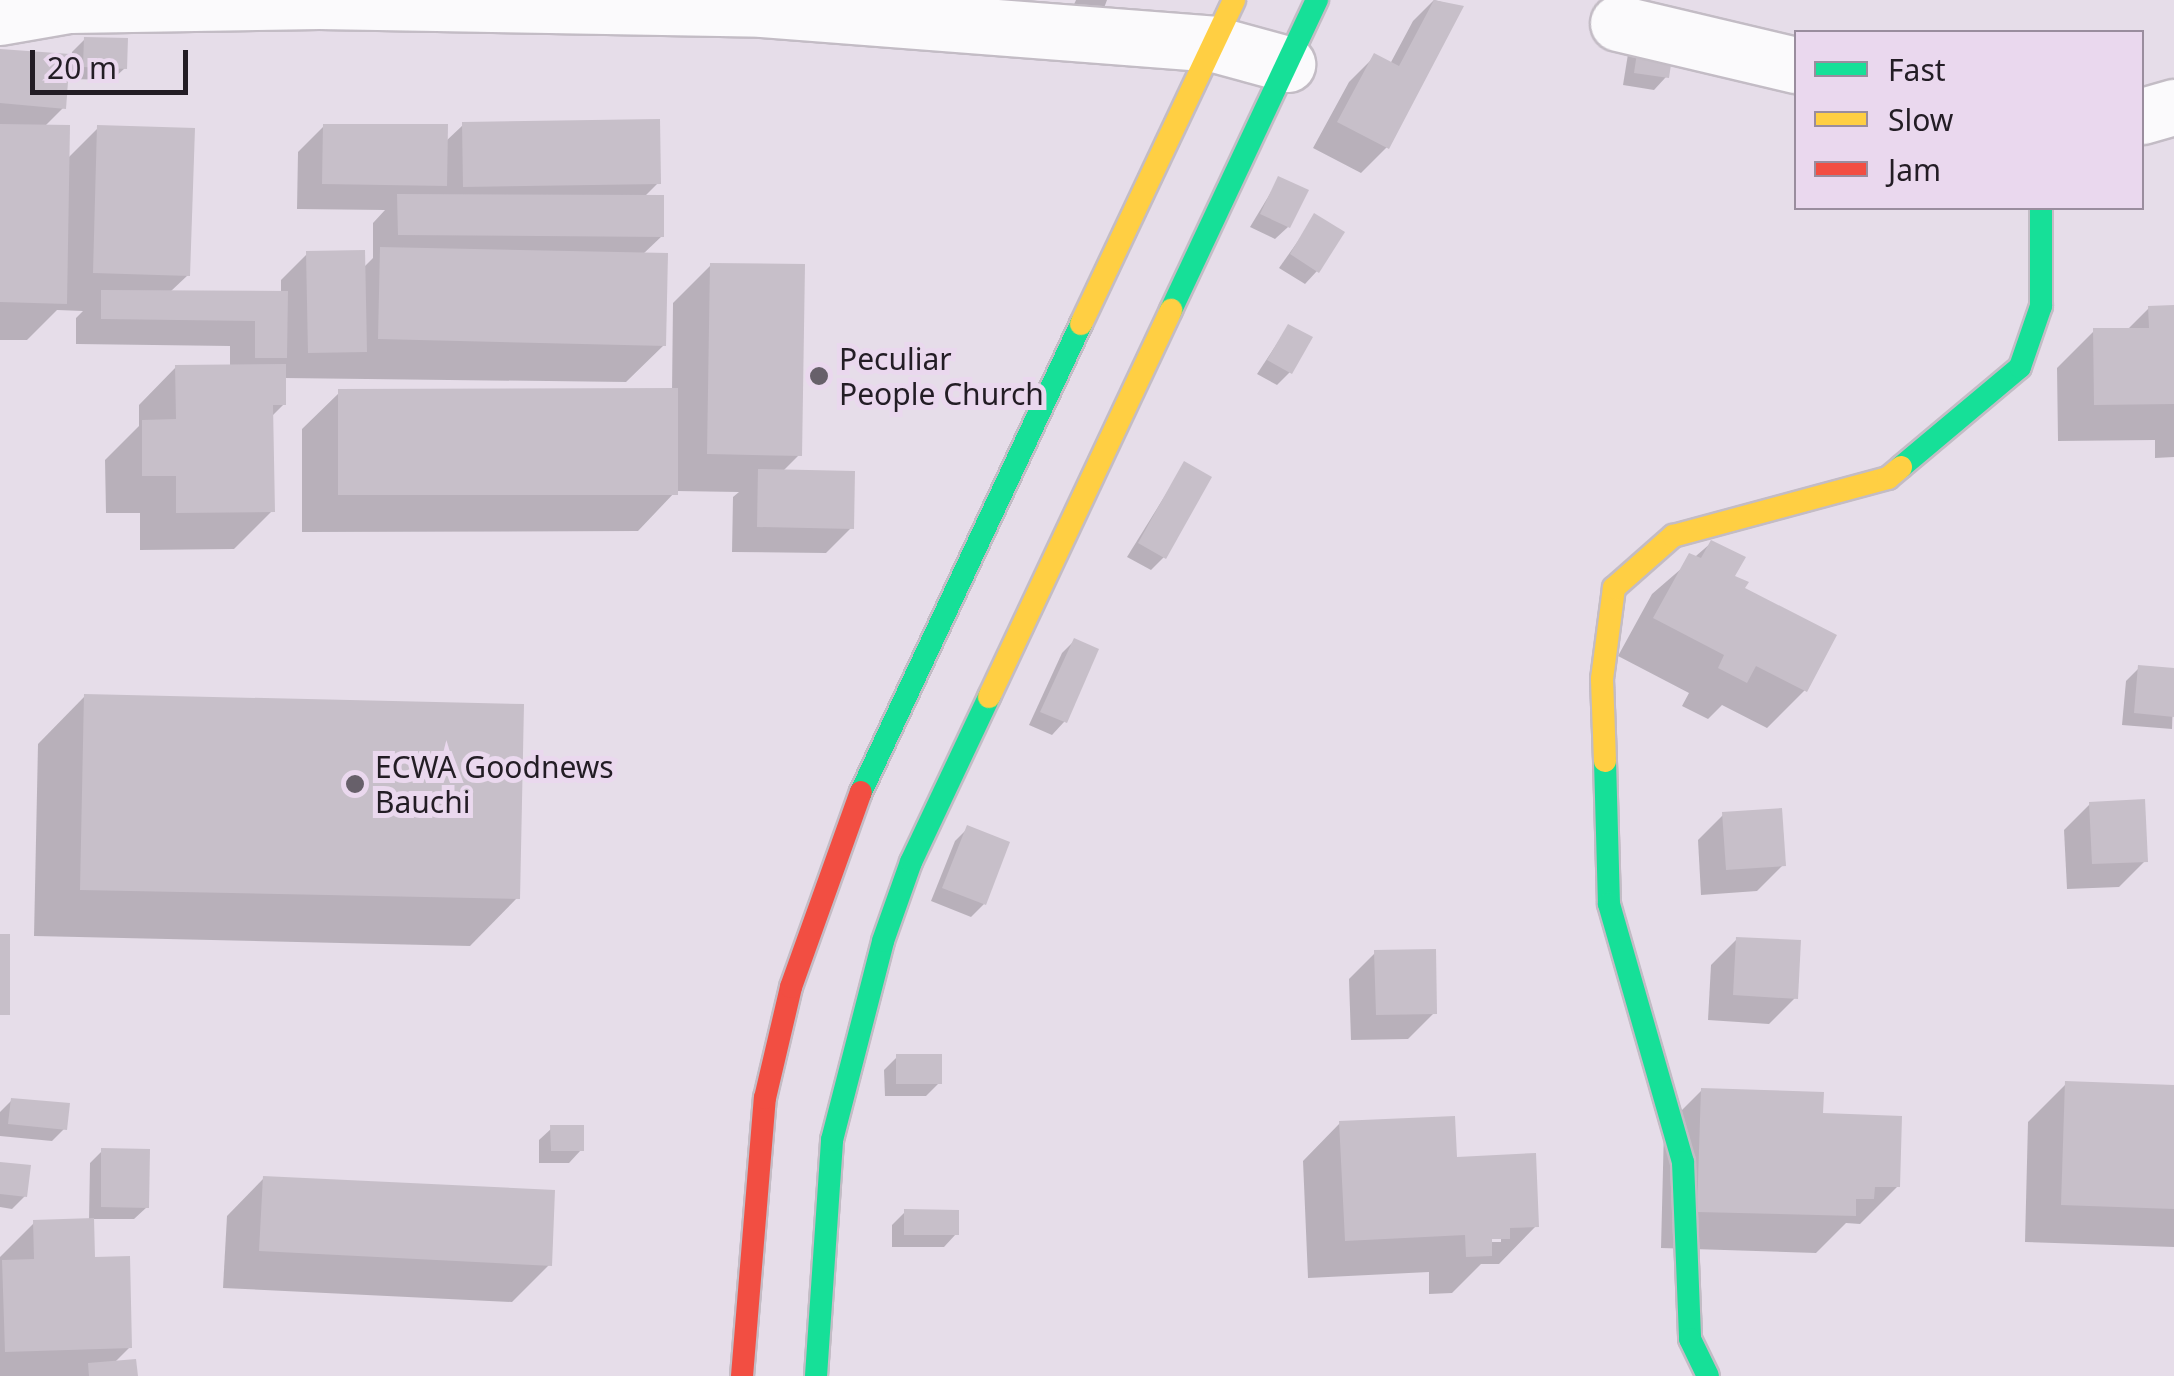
<!DOCTYPE html>
<style>
body{margin:0}
#map{position:relative;width:2174px;height:1376px;overflow:hidden;background:#e6dde9;font-family:"Noto Sans",sans-serif}
div>[style]{position:absolute}
.shadow>*{inset:0;background:#0003}
.building>*{inset:0;background:#c7bfc9}
.roads{filter:drop-shadow(2px 0 #c3bcc5) drop-shadow(-2px 0 #c3bcc5) drop-shadow(0 2px #c3bcc5) drop-shadow(0 -2px #c3bcc5)}
.street>*{height:55px;margin:-27.5px;padding:0 27.5px;transform-origin:27.5px;border-radius:27.5px;background:#fbfafc}
.fast>*{height:22px;margin:-11px;padding:0 11px;transform-origin:11px;border-radius:11px;background:#16e098}
.slow>*{height:22px;margin:-11px;padding:0 11px;transform-origin:11px;border-radius:11px;background:#ffcf43}
.jam>*{height:22px;margin:-11px;padding:0 11px;transform-origin:11px;border-radius:11px;background:#f24e42}
.dots>*{width:28px;height:28px;translate:-50% -50%;box-sizing:border-box;border:5px solid #ead8ee;border-radius:50%}
span{translate:-50% -50%;white-space:nowrap;text-align:center;line-height:1.15;-webkit-text-stroke:10px #ead8ee;paint-order:stroke}
.poi-label{font-size:30px;color:#231d25}
.left{translate:0 -50%;text-align:left}
.legend{position:absolute;left:1794px;top:30px;width:350px;height:180px;box-sizing:border-box;background:#ead8ee;border:2px solid #9a8d9e;margin:0;padding:12px 18px;list-style:none;font-size:30px;color:#231d25}
.legend li{display:flex;align-items:center;gap:20px;height:50px}
.legend b{width:50px;border:2px solid #9a8d9e}
.scale{position:absolute;left:30px;top:50px;width:158px;height:45px;box-sizing:border-box;border:5px solid #231d25;border-top:0;padding-left:12px;font-size:30px;line-height:35px;white-space:nowrap;color:#231d25;-webkit-text-stroke:8px #ead8ee;paint-order:stroke}
</style>
<div id="map">
<div class="shadow">
<div style="clip-path:polygon(1076px 0,1107px 0,1101px 16px,1067px 20px)"></div>
<div style="clip-path:polygon(1434px 0,1461px 7px,1387px 147px,1361px 173px,1313px 148px,1349px 82px,1375px 56px,1390px 64px,1413px 21px)"></div>
<div style="clip-path:polygon(85px 39px,125px 68px,112px 80px,71px 79px,72px 52px)"></div>
<div style="clip-path:polygon(1640px 42px,1666px 77px,1654px 90px,1623px 85px,1628px 54px)"></div>
<div style="clip-path:polygon(0 52px,64px 107px,44px 127px,67px 159px,98px 128px,188px 275px,170px 292px,281px 293px,281px 280px,307px 254px,363px 268px,373px 258px,373px 223px,385px 210px,297px 209px,298px 152px,324px 126px,445px 142px,463px 125px,658px 183px,643px 198px,662px 236px,642px 255px,664px 345px,626px 382px,284px 378px,284px 404px,271px 417px,272px 511px,234px 549px,140px 550px,140px 513px,106px 513px,105px 460px,139px 426px,139px 405px,176px 367px,230px 367px,230px 346px,76px 344px,76px 318px,83px 311px,57px 310px,27px 340px,0 340px)"></div>
<div style="clip-path:polygon(1279px 179px,1288px 227px,1275px 239px,1250px 227px)"></div>
<div style="clip-path:polygon(1315px 217px,1317px 271px,1305px 284px,1279px 268px)"></div>
<div style="clip-path:polygon(711px 265px,800px 454px,782px 472px,852px 527px,826px 553px,732px 552px,733px 497px,739px 492px,676px 491px,638px 531px,302px 532px,302px 429px,340px 392px,672px 391px,673px 303px)"></div>
<div style="clip-path:polygon(2149px 308px,2174px 308px,2174px 457px,2155px 458px,2155px 440px,2058px 441px,2057px 368px,2094px 331px,2127px 330px)"></div>
<div style="clip-path:polygon(1288px 327px,1290px 372px,1277px 385px,1257px 374px)"></div>
<div style="clip-path:polygon(1184px 465px,1164px 557px,1151px 570px,1127px 557px)"></div>
<div style="clip-path:polygon(1711px 543px,1805px 690px,1767px 728px,1722px 705px,1708px 719px,1682px 706px,1689px 693px,1618px 656px,1652px 594px)"></div>
<div style="clip-path:polygon(1074px 641px,1064px 722px,1052px 735px,1029px 725px,1062px 653px)"></div>
<div style="clip-path:polygon(2139px 668px,2174px 670px,2172px 729px,2122px 725px,2126px 681px)"></div>
<div style="clip-path:polygon(85px 696px,517px 898px,470px 946px,34px 936px,38px 744px)"></div>
<div style="clip-path:polygon(2090px 804px,2145px 861px,2119px 887px,2067px 889px,2064px 830px)"></div>
<div style="clip-path:polygon(1723px 815px,1783px 865px,1757px 891px,1701px 895px,1698px 840px)"></div>
<div style="clip-path:polygon(968px 828px,984px 904px,971px 917px,931px 901px,955px 841px)"></div>
<div style="clip-path:polygon(1737px 939px,1795px 998px,1769px 1024px,1708px 1020px,1711px 965px)"></div>
<div style="clip-path:polygon(1375px 953px,1434px 1013px,1408px 1039px,1351px 1040px,1349px 979px)"></div>
<div style="clip-path:polygon(897px 1057px,939px 1083px,926px 1096px,885px 1096px,884px 1070px)"></div>
<div style="clip-path:polygon(2066px 1084px,2174px 1087px,2174px 1247px,2025px 1242px,2028px 1122px)"></div>
<div style="clip-path:polygon(1702px 1090px,1821px 1115px,1898px 1186px,1860px 1224px,1846px 1223px,1816px 1253px,1661px 1248px,1664px 1128px)"></div>
<div style="clip-path:polygon(12px 1100px,65px 1128px,52px 1141px,0 1136px,0 1112px)"></div>
<div style="clip-path:polygon(evenodd,1340px 1123px,1455px 1159px,1536px 1226px,1499px 1264px,1481px 1264px,1452px 1293px,1429px 1294px,1429px 1272px,1308px 1278px,1303px 1161px,1340px 1123px,1501px 1236px,1501px 1242px,1480px 1242px,1479px 1238px,1501px 1236px)"></div>
<div style="clip-path:polygon(552px 1128px,581px 1150px,569px 1163px,539px 1163px,539px 1140px)"></div>
<div style="clip-path:polygon(102px 1151px,147px 1207px,134px 1219px,92px 1219px,93px 1259px,130px 1347px,114px 1363px,135px 1376px,0 1376px,0 1257px,34px 1223px,89px 1221px,90px 1163px)"></div>
<div style="clip-path:polygon(0 1164px,25px 1196px,12px 1209px,0 1207px)"></div>
<div style="clip-path:polygon(264px 1178px,549px 1265px,512px 1302px,223px 1288px,227px 1216px)"></div>
<div style="clip-path:polygon(905px 1212px,956px 1234px,944px 1247px,892px 1247px,892px 1225px)"></div>
</div>
<div class="building">
<div style="clip-path:polygon(1434px 0,1464px 6px,1389px 149px,1337px 122px,1374px 53px,1399px 66px)"></div>
<div style="clip-path:polygon(84px 37px,128px 38px,127px 69px,83px 67px)"></div>
<div style="clip-path:polygon(1639px 39px,1674px 44px,1669px 78px,1634px 73px)"></div>
<div style="clip-path:polygon(0 49px,70px 54px,66px 109px,0 103px)"></div>
<div style="clip-path:polygon(660px 119px,661px 184px,463px 187px,462px 122px)"></div>
<div style="clip-path:polygon(0 124px,70px 125px,67px 304px,0 302px)"></div>
<div style="clip-path:polygon(323px 124px,448px 124px,447px 186px,322px 184px)"></div>
<div style="clip-path:polygon(97px 125px,195px 128px,190px 276px,93px 273px)"></div>
<div style="clip-path:polygon(1278px 176px,1309px 190px,1290px 228px,1260px 214px)"></div>
<div style="clip-path:polygon(397px 194px,664px 195px,664px 237px,398px 235px)"></div>
<div style="clip-path:polygon(1314px 213px,1345px 232px,1319px 273px,1290px 254px)"></div>
<div style="clip-path:polygon(380px 247px,668px 253px,666px 346px,378px 339px)"></div>
<div style="clip-path:polygon(365px 250px,367px 352px,308px 353px,306px 251px)"></div>
<div style="clip-path:polygon(710px 263px,805px 264px,802px 456px,707px 454px)"></div>
<div style="clip-path:polygon(101px 290px,288px 291px,287px 358px,255px 358px,255px 321px,101px 319px)"></div>
<div style="clip-path:polygon(2174px 305px,2174px 404px,2094px 405px,2093px 328px,2149px 328px,2148px 306px)"></div>
<div style="clip-path:polygon(1288px 324px,1313px 337px,1292px 374px,1267px 360px)"></div>
<div style="clip-path:polygon(286px 364px,286px 405px,273px 405px,275px 512px,176px 513px,176px 476px,142px 476px,142px 420px,176px 419px,175px 365px)"></div>
<div style="clip-path:polygon(678px 388px,678px 495px,338px 495px,338px 389px)"></div>
<div style="clip-path:polygon(1184px 461px,1212px 477px,1166px 559px,1138px 543px)"></div>
<div style="clip-path:polygon(758px 469px,855px 471px,854px 529px,757px 527px)"></div>
<div style="clip-path:polygon(1711px 540px,1746px 557px,1735px 576px,1749px 582px,1745px 588px,1837px 635px,1807px 692px,1756px 666px,1747px 683px,1718px 668px,1724px 655px,1653px 618px,1689px 553px,1701px 558px)"></div>
<div style="clip-path:polygon(1074px 638px,1099px 649px,1067px 723px,1040px 712px)"></div>
<div style="clip-path:polygon(2138px 665px,2174px 668px,2174px 717px,2134px 713px)"></div>
<div style="clip-path:polygon(84px 694px,524px 704px,520px 899px,80px 890px)"></div>
<div style="clip-path:polygon(2145px 799px,2148px 862px,2092px 864px,2089px 802px)"></div>
<div style="clip-path:polygon(1782px 808px,1786px 866px,1726px 870px,1722px 812px)"></div>
<div style="clip-path:polygon(967px 825px,1010px 842px,986px 905px,942px 888px)"></div>
<div style="clip-path:polygon(0 934px,10px 934px,10px 1015px,0 1015px)"></div>
<div style="clip-path:polygon(1736px 937px,1801px 940px,1798px 999px,1733px 995px)"></div>
<div style="clip-path:polygon(1436px 949px,1437px 1014px,1376px 1015px,1374px 950px)"></div>
<div style="clip-path:polygon(896px 1054px,942px 1054px,942px 1084px,896px 1084px)"></div>
<div style="clip-path:polygon(2065px 1081px,2174px 1085px,2174px 1209px,2061px 1205px)"></div>
<div style="clip-path:polygon(1701px 1088px,1824px 1092px,1823px 1113px,1902px 1116px,1900px 1187px,1875px 1187px,1874px 1199px,1856px 1199px,1856px 1216px,1697px 1212px)"></div>
<div style="clip-path:polygon(11px 1098px,70px 1103px,67px 1130px,8px 1124px)"></div>
<div style="clip-path:polygon(1455px 1116px,1457px 1157px,1536px 1153px,1539px 1227px,1510px 1228px,1510px 1239px,1492px 1239px,1492px 1256px,1466px 1257px,1465px 1235px,1345px 1241px,1339px 1121px)"></div>
<div style="clip-path:polygon(550px 1125px,584px 1125px,584px 1151px,551px 1151px)"></div>
<div style="clip-path:polygon(101px 1148px,150px 1149px,149px 1208px,101px 1207px)"></div>
<div style="clip-path:polygon(0 1162px,31px 1165px,27px 1197px,0 1194px)"></div>
<div style="clip-path:polygon(263px 1176px,555px 1190px,552px 1266px,259px 1251px)"></div>
<div style="clip-path:polygon(904px 1209px,959px 1210px,959px 1235px,904px 1235px)"></div>
<div style="clip-path:polygon(94px 1218px,95px 1257px,130px 1256px,132px 1348px,5px 1352px,2px 1260px,34px 1259px,33px 1220px)"></div>
<div style="clip-path:polygon(136px 1359px,138px 1376px,89px 1376px,88px 1363px)"></div>
</div>
<div class="roads">
<div class="street">
<div style="left:0;top:17px;width:70px;rotate:-9.9deg"></div>
<div style="left:69px;top:5px;width:250px;rotate:-0.9deg"></div>
<div style="left:319px;top:1px;width:443px;rotate:1deg"></div>
<div style="left:762px;top:9px;width:453px;rotate:4.4deg"></div>
<div style="left:1214px;top:44px;width:76px;rotate:15.3deg"></div>
<div style="left:1618px;top:23px;width:183px;rotate:13.3deg"></div>
<div style="left:2142px;top:116px;width:33px;rotate:-16deg"></div>
</div>
<div class="fast">
<div style="left:1171px;top:310px;width:343px;rotate:-64.8deg"></div>
<div style="left:1901px;top:467px;width:155px;rotate:-40deg"></div>
<div style="left:2020px;top:367px;width:65px;rotate:-71deg"></div>
<div style="left:2041px;top:306px;width:98px;rotate:-90deg"></div>
<div style="left:1605px;top:761px;width:143px;rotate:88.4deg"></div>
<div style="left:1609px;top:904px;width:268px;rotate:74deg"></div>
<div style="left:1683px;top:1162px;width:177px;rotate:87.7deg"></div>
<div style="left:1690px;top:1339px;width:41px;rotate:64.1deg"></div>
<div style="left:861px;top:792px;width:517px;rotate:-64.82deg"></div>
<div style="left:816px;top:1376px;width:237px;rotate:-86.1deg"></div>
<div style="left:832px;top:1140px;width:205px;rotate:-75.6deg"></div>
<div style="left:883px;top:941px;width:84px;rotate:-70.5deg"></div>
<div style="left:911px;top:862px;width:183px;rotate:-64.7deg"></div>
</div>
<div class="slow">
<div style="left:1081px;top:324px;width:358px;rotate:-64.7deg"></div>
<div style="left:989px;top:697px;width:428px;rotate:-64.8deg"></div>
<div style="left:1605px;top:761px;width:82px;rotate:-92.1deg"></div>
<div style="left:1602px;top:679px;width:92px;rotate:-82.5deg"></div>
<div style="left:1614px;top:588px;width:79px;rotate:-41.4deg"></div>
<div style="left:1673px;top:536px;width:223px;rotate:-15.1deg"></div>
<div style="left:1888px;top:478px;width:17px;rotate:-40deg"></div>
</div>
<div class="jam">
<div style="left:742px;top:1376px;width:279px;rotate:-85.3deg"></div>
<div style="left:765px;top:1098px;width:114px;rotate:-76.8deg"></div>
<div style="left:791px;top:987px;width:207px;rotate:-70.3deg"></div>
</div>
</div>
<div class="dots">
<div style="left:819px;top:376px;background:#67606a"></div>
<div style="left:355px;top:784px;background:#67606a"></div>
</div>
<div class="poi-label">
<span class="left" style="left:839px;top:376px">Peculiar<br>People Church</span>
<span class="left" style="left:375px;top:784px">ECWA Goodnews<br>Bauchi</span>
</div>
<ul class="legend">
<li><b style="height:12px;background:#16e098"></b>Fast</li>
<li><b style="height:12px;background:#ffcf43"></b>Slow</li>
<li><b style="height:12px;background:#f24e42"></b>Jam</li>
</ul>
<div class="scale">20 m</div>
</div>
